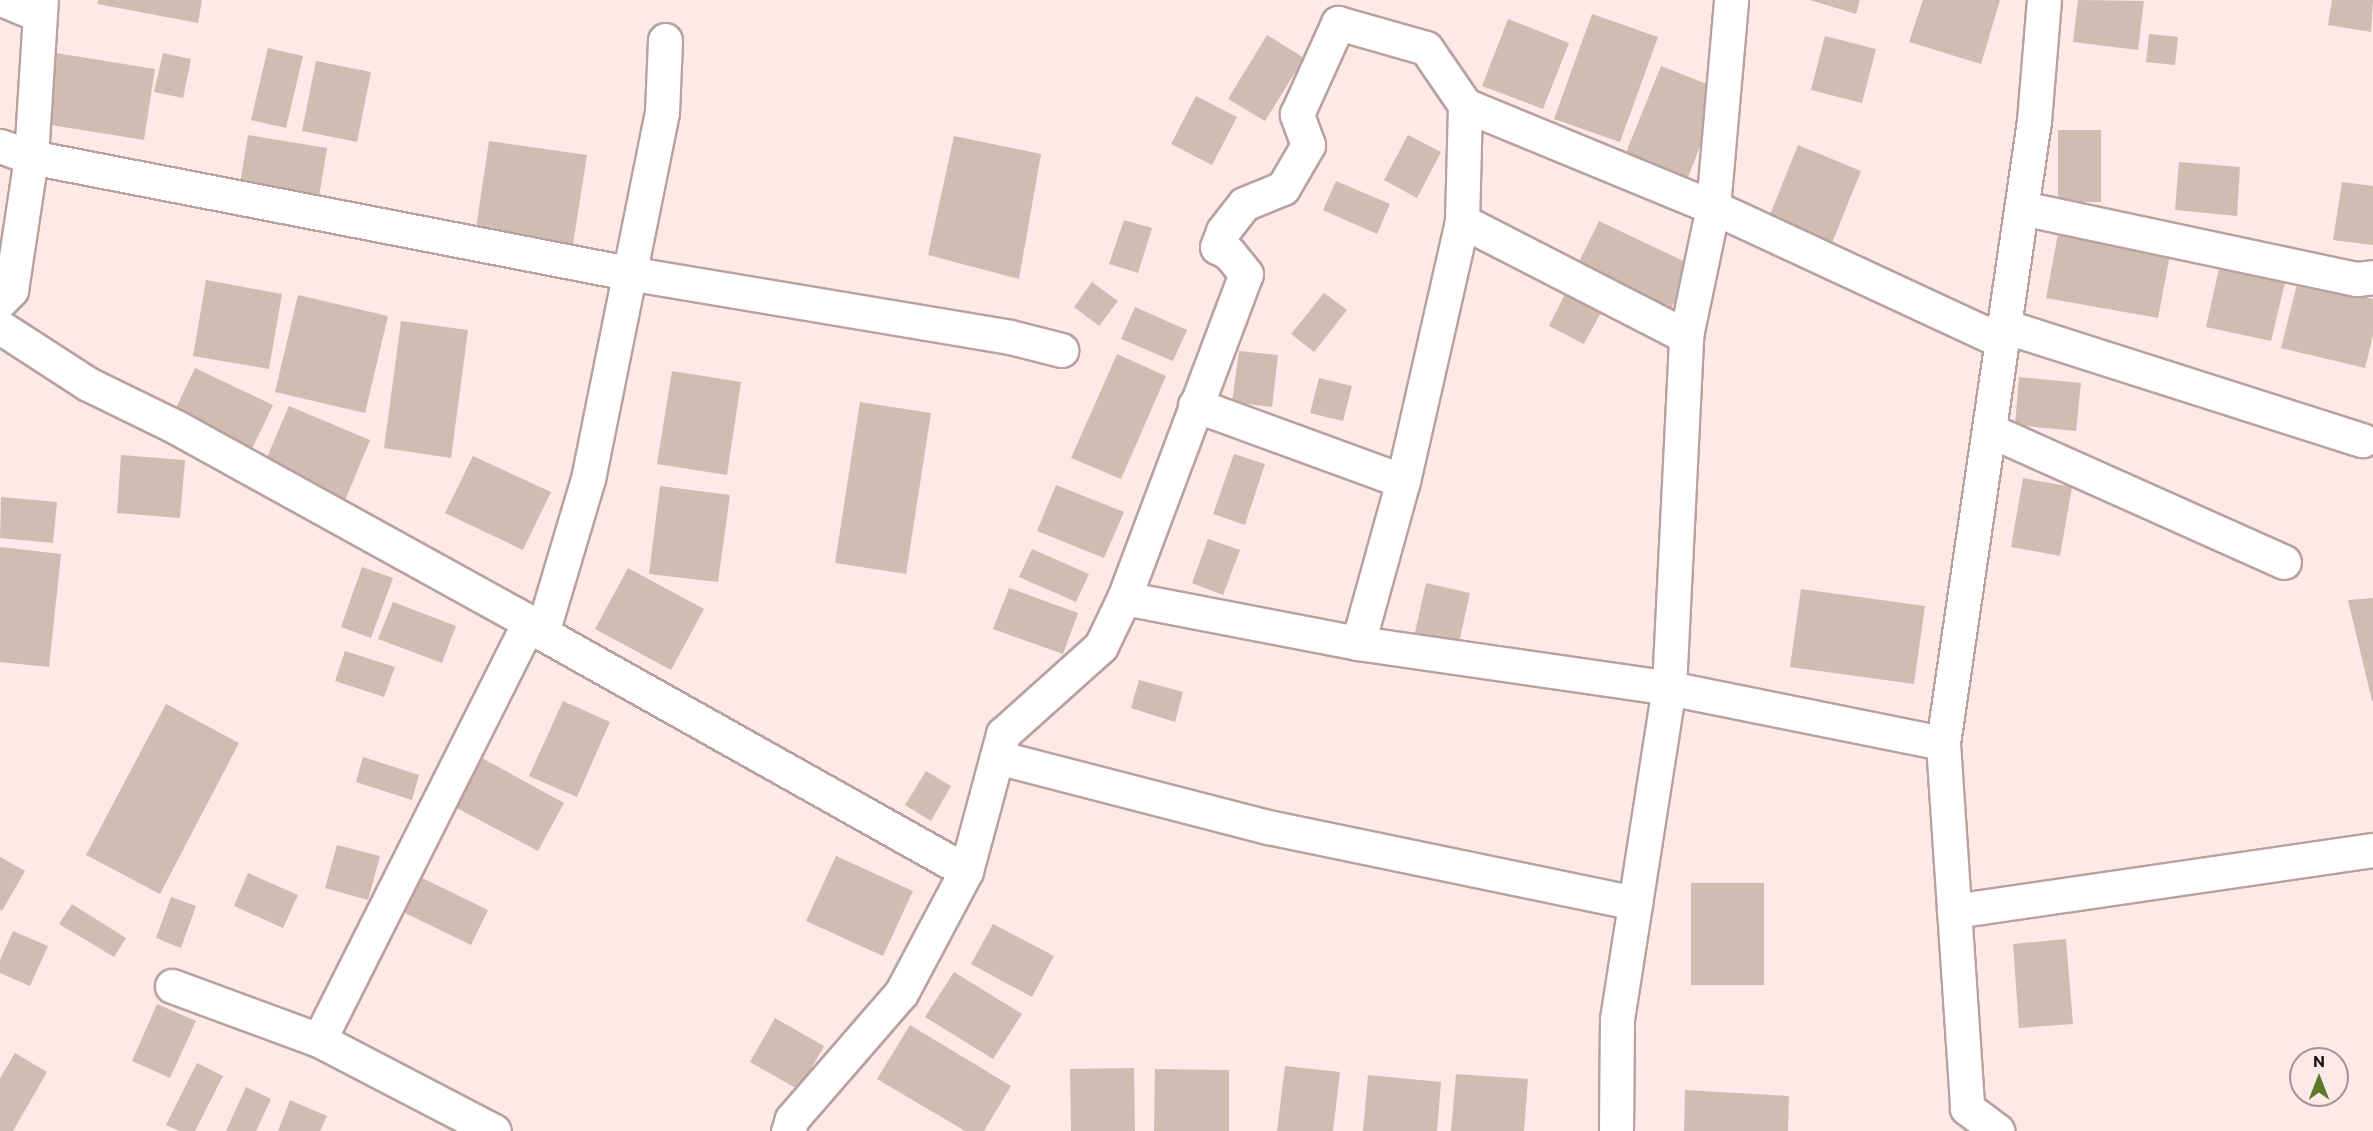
<!DOCTYPE html>
<style>
body{margin:0}
#map{position:relative;width:2373px;height:1131px;overflow:hidden;background:#fde9e7;font-family:Commissioner,sans-serif}
div>[style]{position:absolute}
.building>*{inset:0;background:#d1bcb2}
.roads{filter:drop-shadow(2px 0 #b8a19f) drop-shadow(-2px 0 #b8a19f) drop-shadow(0 2px #b8a19f) drop-shadow(0 -2px #b8a19f)}
.minor>*{height:33px;margin:-16.5px;padding:0 16.5px;transform-origin:16.5px;border-radius:16.5px;background:#fff}
span{translate:-50% -50%;white-space:nowrap;text-align:center;line-height:1.15;-webkit-text-stroke:4.5px #fde9e7;paint-order:stroke}
.north{position:absolute;left:2289px;top:1047px;width:60px;height:60px;box-sizing:border-box;background:#fde9e7;border:2px solid #a39493;border-radius:50%;rotate:0deg;font-size:16px;font-weight:700;line-height:24px;text-align:center;color:#1d1514}
.north::after{content:'';display:block;margin:auto;width:21px;height:27px;background:#5f772a;clip-path:polygon(50% 0,100% 100%,50% 72%,0 100%)}
</style>
<div id="map">
<div class="building">
<div style="clip-path:polygon(98px 0,202px 0,198px 23px,97px 4px)"></div>
<div style="clip-path:polygon(1810px 0,1860px 0,1856px 14px)"></div>
<div style="clip-path:polygon(1923px 0,2000px 0,1981px 64px,1909px 42px)"></div>
<div style="clip-path:polygon(2078px 0,2144px 1px,2138px 50px,2073px 42px)"></div>
<div style="clip-path:polygon(2332px 0,2373px 0,2371px 32px,2328px 25px)"></div>
<div style="clip-path:polygon(1592px 14px,1658px 37px,1620px 142px,1554px 119px)"></div>
<div style="clip-path:polygon(1508px 19px,1569px 43px,1543px 109px,1482px 86px)"></div>
<div style="clip-path:polygon(2149px 34px,2178px 37px,2175px 65px,2146px 62px)"></div>
<div style="clip-path:polygon(1267px 35px,1304px 58px,1265px 121px,1228px 99px)"></div>
<div style="clip-path:polygon(1825px 36px,1876px 49px,1862px 103px,1811px 90px)"></div>
<div style="clip-path:polygon(268px 48px,303px 56px,286px 128px,251px 120px)"></div>
<div style="clip-path:polygon(56px 53px,155px 69px,144px 140px,45px 124px)"></div>
<div style="clip-path:polygon(163px 53px,191px 59px,183px 98px,154px 92px)"></div>
<div style="clip-path:polygon(316px 61px,371px 72px,357px 142px,302px 131px)"></div>
<div style="clip-path:polygon(1661px 66px,1722px 90px,1685px 185px,1623px 160px)"></div>
<div style="clip-path:polygon(1196px 96px,1237px 117px,1212px 165px,1171px 144px)"></div>
<div style="clip-path:polygon(2058px 130px,2101px 130px,2101px 202px,2058px 202px)"></div>
<div style="clip-path:polygon(248px 135px,327px 148px,317px 209px,238px 196px)"></div>
<div style="clip-path:polygon(1408px 135px,1441px 152px,1417px 198px,1384px 180px)"></div>
<div style="clip-path:polygon(954px 136px,1041px 154px,1019px 279px,928px 255px)"></div>
<div style="clip-path:polygon(489px 141px,587px 155px,571px 257px,474px 242px)"></div>
<div style="clip-path:polygon(1798px 145px,1861px 171px,1832px 243px,1769px 217px)"></div>
<div style="clip-path:polygon(2179px 162px,2240px 167px,2237px 216px,2175px 210px)"></div>
<div style="clip-path:polygon(1336px 181px,1390px 204px,1377px 234px,1323px 210px)"></div>
<div style="clip-path:polygon(2342px 182px,2373px 186px,2373px 245px,2333px 240px)"></div>
<div style="clip-path:polygon(1124px 220px,1152px 228px,1138px 273px,1109px 264px)"></div>
<div style="clip-path:polygon(1599px 221px,1692px 265px,1668px 315px,1575px 270px)"></div>
<div style="clip-path:polygon(2058px 234px,2170px 255px,2158px 318px,2046px 298px)"></div>
<div style="clip-path:polygon(2220px 264px,2286px 279px,2271px 341px,2206px 327px)"></div>
<div style="clip-path:polygon(206px 280px,282px 294px,269px 369px,193px 356px)"></div>
<div style="clip-path:polygon(2298px 280px,2373px 299px,2373px 335px,2365px 368px,2281px 348px)"></div>
<div style="clip-path:polygon(1092px 282px,1118px 301px,1099px 326px,1074px 307px)"></div>
<div style="clip-path:polygon(1569px 286px,1605px 305px,1584px 344px,1549px 326px)"></div>
<div style="clip-path:polygon(1324px 293px,1347px 310px,1314px 352px,1291px 334px)"></div>
<div style="clip-path:polygon(298px 295px,388px 316px,365px 413px,275px 392px)"></div>
<div style="clip-path:polygon(1135px 307px,1187px 330px,1173px 361px,1121px 339px)"></div>
<div style="clip-path:polygon(401px 321px,468px 330px,451px 458px,384px 448px)"></div>
<div style="clip-path:polygon(1239px 351px,1278px 355px,1272px 407px,1232px 402px)"></div>
<div style="clip-path:polygon(1117px 354px,1166px 376px,1121px 479px,1071px 458px)"></div>
<div style="clip-path:polygon(195px 368px,273px 405px,250px 453px,172px 416px)"></div>
<div style="clip-path:polygon(672px 371px,741px 382px,727px 475px,657px 464px)"></div>
<div style="clip-path:polygon(2019px 377px,2081px 383px,2076px 431px,2015px 425px)"></div>
<div style="clip-path:polygon(1319px 378px,1352px 386px,1343px 421px,1310px 413px)"></div>
<div style="clip-path:polygon(860px 402px,931px 413px,906px 574px,835px 563px)"></div>
<div style="clip-path:polygon(289px 406px,370px 440px,344px 503px,262px 469px)"></div>
<div style="clip-path:polygon(1234px 454px,1265px 464px,1245px 525px,1213px 514px)"></div>
<div style="clip-path:polygon(121px 455px,185px 460px,180px 518px,117px 513px)"></div>
<div style="clip-path:polygon(473px 456px,551px 492px,523px 550px,445px 513px)"></div>
<div style="clip-path:polygon(2023px 478px,2072px 487px,2060px 556px,2011px 547px)"></div>
<div style="clip-path:polygon(1056px 485px,1124px 512px,1104px 558px,1037px 531px)"></div>
<div style="clip-path:polygon(660px 486px,730px 495px,718px 582px,649px 574px)"></div>
<div style="clip-path:polygon(1px 497px,57px 502px,53px 543px,0 538px)"></div>
<div style="clip-path:polygon(1208px 539px,1240px 550px,1223px 595px,1192px 583px)"></div>
<div style="clip-path:polygon(0 547px,61px 554px,49px 667px,0 662px)"></div>
<div style="clip-path:polygon(1032px 549px,1089px 574px,1076px 602px,1019px 577px)"></div>
<div style="clip-path:polygon(362px 567px,393px 578px,371px 638px,341px 627px)"></div>
<div style="clip-path:polygon(628px 568px,704px 609px,671px 670px,595px 629px)"></div>
<div style="clip-path:polygon(1426px 583px,1470px 593px,1458px 647px,1414px 637px)"></div>
<div style="clip-path:polygon(1009px 588px,1078px 613px,1063px 654px,993px 629px)"></div>
<div style="clip-path:polygon(1801px 589px,1925px 606px,1914px 684px,1790px 667px)"></div>
<div style="clip-path:polygon(2373px 598px,2373px 701px,2372px 701px,2348px 600px)"></div>
<div style="clip-path:polygon(393px 602px,456px 626px,442px 663px,378px 639px)"></div>
<div style="clip-path:polygon(345px 651px,395px 667px,384px 697px,335px 681px)"></div>
<div style="clip-path:polygon(1139px 680px,1183px 692px,1175px 722px,1131px 708px)"></div>
<div style="clip-path:polygon(563px 701px,610px 722px,577px 797px,529px 776px)"></div>
<div style="clip-path:polygon(166px 704px,239px 743px,160px 894px,86px 855px)"></div>
<div style="clip-path:polygon(363px 757px,419px 775px,412px 800px,356px 782px)"></div>
<div style="clip-path:polygon(482px 758px,564px 803px,538px 851px,455px 807px)"></div>
<div style="clip-path:polygon(926px 771px,951px 786px,931px 821px,905px 805px)"></div>
<div style="clip-path:polygon(337px 845px,380px 856px,368px 900px,325px 888px)"></div>
<div style="clip-path:polygon(836px 856px,913px 891px,883px 956px,806px 921px)"></div>
<div style="clip-path:polygon(0 857px,25px 871px,2px 911px,0 909px)"></div>
<div style="clip-path:polygon(248px 873px,298px 895px,283px 928px,234px 906px)"></div>
<div style="clip-path:polygon(418px 876px,488px 910px,471px 945px,401px 911px)"></div>
<div style="clip-path:polygon(1691px 883px,1764px 883px,1764px 985px,1691px 985px)"></div>
<div style="clip-path:polygon(171px 897px,196px 906px,181px 948px,156px 938px)"></div>
<div style="clip-path:polygon(72px 904px,126px 938px,114px 957px,59px 924px)"></div>
<div style="clip-path:polygon(993px 924px,1054px 956px,1032px 997px,971px 964px)"></div>
<div style="clip-path:polygon(13px 931px,48px 946px,30px 986px,0 973px,0 960px)"></div>
<div style="clip-path:polygon(2066px 939px,2073px 1024px,2019px 1028px,2013px 944px)"></div>
<div style="clip-path:polygon(954px 972px,1022px 1014px,993px 1059px,925px 1017px)"></div>
<div style="clip-path:polygon(157px 1004px,196px 1021px,170px 1078px,132px 1061px)"></div>
<div style="clip-path:polygon(775px 1018px,824px 1046px,799px 1090px,750px 1062px)"></div>
<div style="clip-path:polygon(910px 1025px,1011px 1086px,984px 1131px,965px 1131px,877px 1079px)"></div>
<div style="clip-path:polygon(15px 1053px,47px 1072px,13px 1131px,0 1131px,0 1078px)"></div>
<div style="clip-path:polygon(197px 1063px,223px 1076px,195px 1131px,179px 1131px,166px 1125px)"></div>
<div style="clip-path:polygon(1285px 1066px,1340px 1072px,1333px 1131px,1277px 1131px)"></div>
<div style="clip-path:polygon(1134px 1068px,1135px 1131px,1071px 1131px,1070px 1069px)"></div>
<div style="clip-path:polygon(1155px 1069px,1229px 1070px,1229px 1131px,1154px 1131px)"></div>
<div style="clip-path:polygon(1456px 1074px,1528px 1079px,1524px 1131px,1451px 1131px)"></div>
<div style="clip-path:polygon(1368px 1075px,1441px 1082px,1437px 1131px,1363px 1131px)"></div>
<div style="clip-path:polygon(246px 1087px,271px 1099px,256px 1131px,226px 1131px)"></div>
<div style="clip-path:polygon(1685px 1090px,1789px 1096px,1788px 1131px,1684px 1131px)"></div>
<div style="clip-path:polygon(290px 1100px,327px 1116px,320px 1131px,278px 1131px)"></div>
</div>
<div class="roads">
<div class="minor">
<div style="left:4px;top:0;width:38px;rotate:23deg"></div>
<div style="left:0;top:146px;width:33px;rotate:20deg"></div>
<div style="left:31px;top:157px;width:608px;rotate:11deg"></div>
<div style="left:628px;top:273px;width:387px;rotate:9.5deg"></div>
<div style="left:1010px;top:337px;width:53px;rotate:14.3deg"></div>
<div style="left:2022px;top:208px;width:342px;rotate:12deg"></div>
<div style="left:2357px;top:279px;width:16px;rotate:-7deg"></div>
<div style="left:1462px;top:221px;width:252px;rotate:27.2deg"></div>
<div style="left:0;top:301px;width:16px;rotate:-45deg"></div>
<div style="left:11px;top:290px;width:134px;rotate:-81.4deg"></div>
<div style="left:31px;top:157px;width:157px;rotate:-86.4deg"></div>
<div style="left:2004px;top:326px;width:376px;rotate:17.7deg"></div>
<div style="left:0;top:327px;width:105px;rotate:32.9deg"></div>
<div style="left:88px;top:384px;width:98px;rotate:26deg"></div>
<div style="left:176px;top:427px;width:403px;rotate:28.9deg"></div>
<div style="left:529px;top:622px;width:17px;rotate:40deg"></div>
<div style="left:542px;top:633px;width:486px;rotate:29.3deg"></div>
<div style="left:966px;top:871px;width:138px;rotate:118deg"></div>
<div style="left:901px;top:993px;width:167px;rotate:130.9deg"></div>
<div style="left:792px;top:1119px;width:13px;rotate:108deg"></div>
<div style="left:1195px;top:405px;width:221px;rotate:20.1deg"></div>
<div style="left:1989px;top:430px;width:323px;rotate:24.1deg"></div>
<div style="left:1124px;top:598px;width:346px;rotate:-69.4deg"></div>
<div style="left:1246px;top:274px;width:27px;rotate:-129deg"></div>
<div style="left:1229px;top:253px;width:13px;rotate:-153deg"></div>
<div style="left:1217px;top:247px;width:17px;rotate:-69deg"></div>
<div style="left:1223px;top:231px;width:34px;rotate:-52deg"></div>
<div style="left:1244px;top:204px;width:42px;rotate:-22.3deg"></div>
<div style="left:1283px;top:188px;width:50px;rotate:-59.8deg"></div>
<div style="left:1308px;top:145px;width:33px;rotate:-110deg"></div>
<div style="left:1297px;top:114px;width:100px;rotate:-65.7deg"></div>
<div style="left:1338px;top:23px;width:91px;rotate:15.9deg"></div>
<div style="left:1426px;top:48px;width:69px;rotate:55.6deg"></div>
<div style="left:1465px;top:105px;width:268px;rotate:22.4deg"></div>
<div style="left:1713px;top:207px;width:319px;rotate:24.9deg"></div>
<div style="left:542px;top:633px;width:161px;rotate:-73.4deg"></div>
<div style="left:588px;top:479px;width:374px;rotate:-78.6deg"></div>
<div style="left:662px;top:112px;width:72px;rotate:-87.6deg"></div>
<div style="left:1358px;top:643px;width:168px;rotate:-74.5deg"></div>
<div style="left:1403px;top:481px;width:267px;rotate:-77.2deg"></div>
<div style="left:1462px;top:221px;width:116px;rotate:-88.5deg"></div>
<div style="left:1943px;top:743px;width:629px;rotate:-81.68deg"></div>
<div style="left:2034px;top:121px;width:121px;rotate:-85.3deg"></div>
<div style="left:997px;top:757px;width:280px;rotate:14.5deg"></div>
<div style="left:1268px;top:827px;width:375px;rotate:11.7deg"></div>
<div style="left:966px;top:871px;width:142px;rotate:-74.9deg"></div>
<div style="left:1003px;top:734px;width:132px;rotate:-41.9deg"></div>
<div style="left:1101px;top:646px;width:53px;rotate:-64.4deg"></div>
<div style="left:1124px;top:598px;width:238px;rotate:10.9deg"></div>
<div style="left:1358px;top:643px;width:314px;rotate:8.2deg"></div>
<div style="left:1669px;top:688px;width:279px;rotate:11.4deg"></div>
<div style="left:1943px;top:743px;width:366px;rotate:86.2deg"></div>
<div style="left:1967px;top:1108px;width:38px;rotate:37deg"></div>
<div style="left:1954px;top:911px;width:423px;rotate:-8.3deg"></div>
<div style="left:172px;top:986px;width:157px;rotate:20.2deg"></div>
<div style="left:319px;top:1040px;width:197px;rotate:27.5deg"></div>
<div style="left:319px;top:1040px;width:468px;rotate:-63.3deg"></div>
<div style="left:1616px;top:1131px;width:112px;rotate:-89.5deg"></div>
<div style="left:1617px;top:1019px;width:335px;rotate:-81.1deg"></div>
<div style="left:1669px;top:688px;width:352px;rotate:-87.2deg"></div>
<div style="left:1686px;top:336px;width:132px;rotate:-78.2deg"></div>
<div style="left:1713px;top:207px;width:208px;rotate:-85deg"></div>
</div>
</div>
<div class="north">N</div>
</div>
